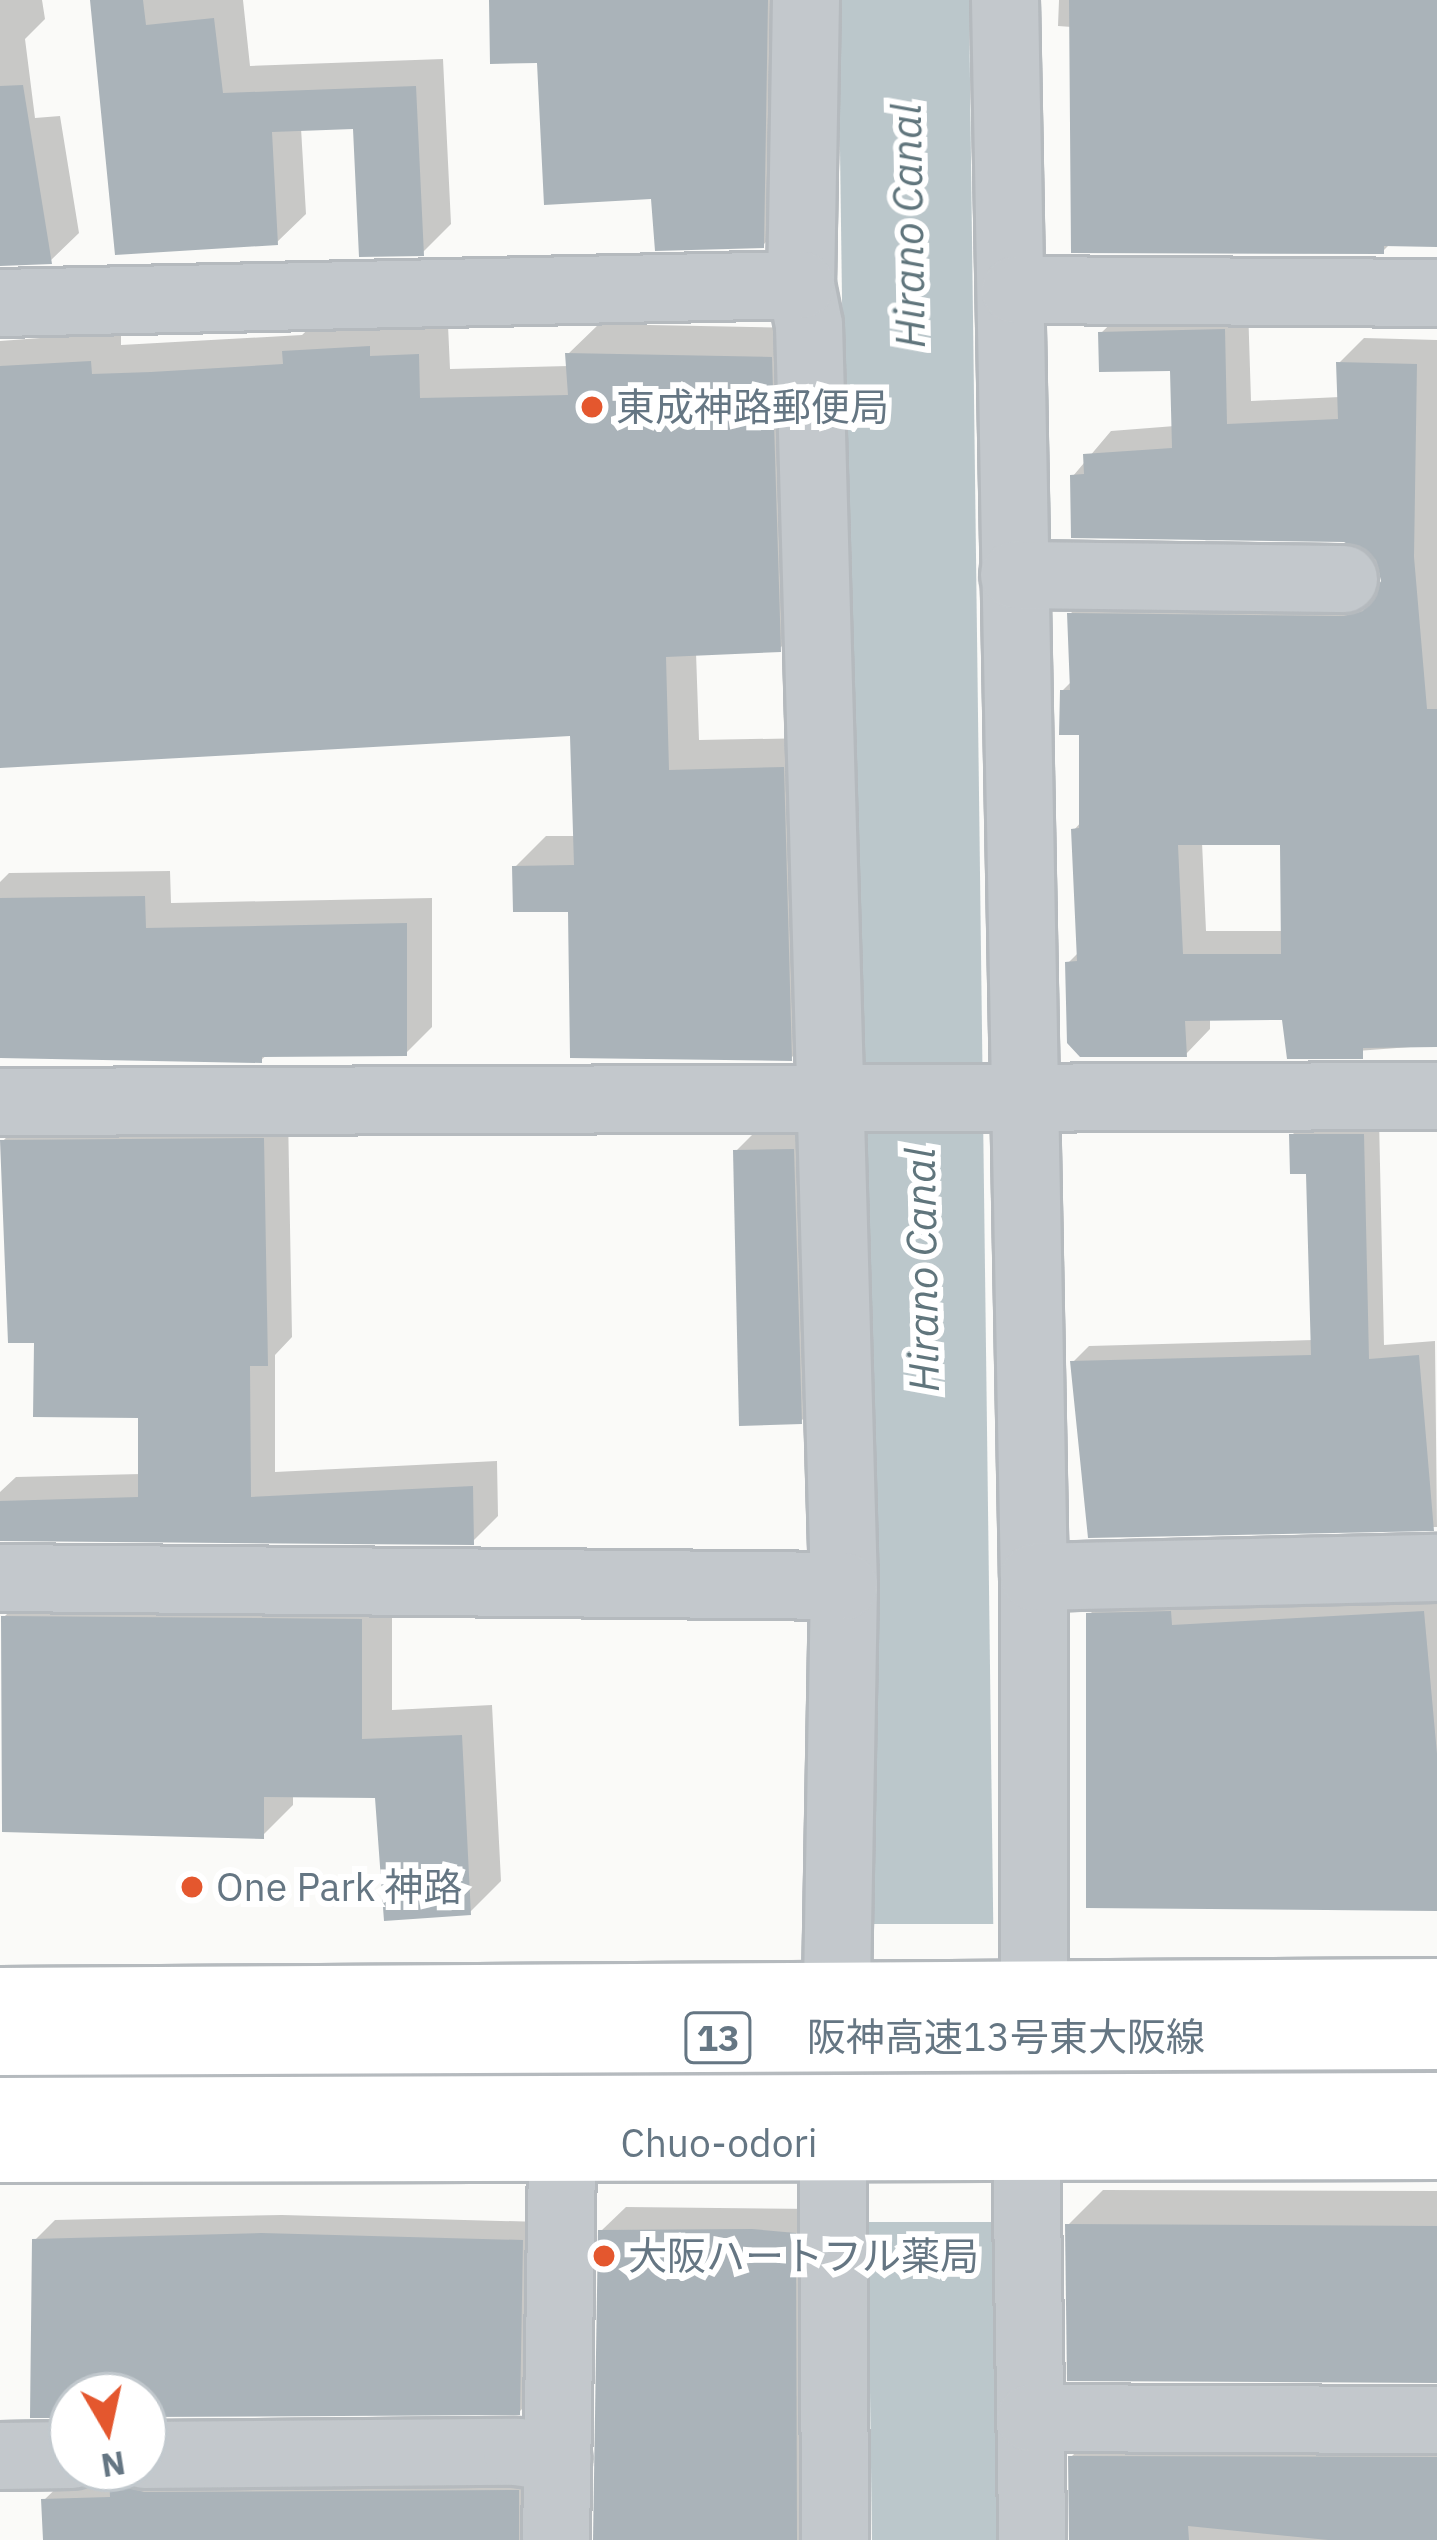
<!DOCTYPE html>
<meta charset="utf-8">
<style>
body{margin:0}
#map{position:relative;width:1437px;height:2540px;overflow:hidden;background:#fafaf8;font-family:"IBM Plex Sans","Noto Sans JP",sans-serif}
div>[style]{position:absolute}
.water>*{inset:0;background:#bbc7cb}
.pier>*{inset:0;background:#fafaf8}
.shadow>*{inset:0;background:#0003}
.building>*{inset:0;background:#aab3b9}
.roads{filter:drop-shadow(3px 0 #b5babe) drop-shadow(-3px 0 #b5babe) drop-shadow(0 3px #b5babe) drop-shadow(0 -3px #b5babe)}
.minor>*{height:66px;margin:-33px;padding:0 33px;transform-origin:33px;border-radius:33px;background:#c3c8cc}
.major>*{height:66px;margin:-33px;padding:0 33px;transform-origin:33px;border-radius:33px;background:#fff}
.highway>*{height:66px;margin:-33px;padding:0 33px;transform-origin:33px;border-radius:33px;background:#fff}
.dots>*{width:33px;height:33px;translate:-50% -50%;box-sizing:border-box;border:6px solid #fff;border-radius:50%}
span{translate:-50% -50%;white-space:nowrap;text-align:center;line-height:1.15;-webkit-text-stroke:12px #fff;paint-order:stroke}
.shield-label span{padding:3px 9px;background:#fff;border:3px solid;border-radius:9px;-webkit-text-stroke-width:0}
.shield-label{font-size:36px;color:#657683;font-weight:700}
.poi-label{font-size:39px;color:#657683}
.left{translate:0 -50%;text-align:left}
.street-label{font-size:39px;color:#657683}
.water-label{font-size:42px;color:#60757c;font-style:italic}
.north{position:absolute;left:48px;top:2372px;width:120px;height:120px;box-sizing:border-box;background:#fff;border:3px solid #c1c8cd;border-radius:50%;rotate:171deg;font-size:33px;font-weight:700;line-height:48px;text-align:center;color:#657683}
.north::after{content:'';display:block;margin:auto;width:42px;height:54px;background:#e4572e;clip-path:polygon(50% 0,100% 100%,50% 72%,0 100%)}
</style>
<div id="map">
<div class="water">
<div style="clip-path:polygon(838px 0,969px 0,1001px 2540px,872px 2540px)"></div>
</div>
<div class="pier">
<div style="clip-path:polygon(859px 1924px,998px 1924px,1002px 2222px,862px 2222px)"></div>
</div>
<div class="shadow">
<div style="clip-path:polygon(0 0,42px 0,45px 19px,25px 39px,35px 118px,60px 116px,79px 233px,50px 261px,0 263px)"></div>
<div style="clip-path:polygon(93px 0,243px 0,250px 66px,443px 59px,451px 224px,422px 253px,356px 126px,301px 128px,306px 214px,277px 242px)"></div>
<div style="clip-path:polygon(492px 0,797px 0,791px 217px,763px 245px,654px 196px)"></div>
<div style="clip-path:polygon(1059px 0,1437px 0,1437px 244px,1391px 243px,1383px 251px,1072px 27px,1058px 26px)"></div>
<div style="clip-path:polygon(evenodd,1248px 306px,1251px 401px,1340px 397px,1339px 363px,1364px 338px,1437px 340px,1437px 1045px,1290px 1056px,1285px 1017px,1210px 1018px,1210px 1029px,1186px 1054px,1068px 963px,1079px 952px,1074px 830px,1082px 821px,1082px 732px,1062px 691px,1072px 681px,1070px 614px,1095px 590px,1371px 593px,1385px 578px,1366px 545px,1073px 476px,1111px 431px,1175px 426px,1173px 368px,1101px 333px,1126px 309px,1248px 306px,1202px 842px,1283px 842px,1284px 931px,1206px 931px,1202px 842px)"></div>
<div style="clip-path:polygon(316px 322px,448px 325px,450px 369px,569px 366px,568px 354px,599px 324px,802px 328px,810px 618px,779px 649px,696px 652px,699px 740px,813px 738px,821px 1028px,791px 1058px,515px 867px,546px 836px,576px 836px,573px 733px,0 765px,0 341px,121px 332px,121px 345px,302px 335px)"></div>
<div style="clip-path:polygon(170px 871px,171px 903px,432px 898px,432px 1027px,406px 1053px,268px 1054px,261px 1060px,0 1056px,0 882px,9px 873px)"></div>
<div style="clip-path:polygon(288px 1114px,292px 1337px,275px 1355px,275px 1472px,497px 1461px,498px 1516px,472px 1542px,0 1541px,0 1492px,16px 1477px,141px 1474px,141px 1415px,37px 1340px,2px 1142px,27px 1116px)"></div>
<div style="clip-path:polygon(825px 1119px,832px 1390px,801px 1421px,736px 1151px,767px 1120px)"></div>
<div style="clip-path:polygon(1308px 1119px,1379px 1119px,1384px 1345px,1435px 1341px,1437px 1527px,1091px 1535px,1073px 1362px,1089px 1346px,1313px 1340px,1309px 1170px,1292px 1135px)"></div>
<div style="clip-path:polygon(1437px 1581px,1437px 1908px,1089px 1615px,1121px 1582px)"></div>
<div style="clip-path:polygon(35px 1586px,392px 1589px,392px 1710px,492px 1705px,501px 1881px,470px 1912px,378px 1795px,293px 1795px,293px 1805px,262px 1836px,4px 1617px)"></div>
<div style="clip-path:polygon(1103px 2190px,1437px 2191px,1437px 2380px,1068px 2225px)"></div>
<div style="clip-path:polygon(626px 2207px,819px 2209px,836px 2540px,597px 2540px,601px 2231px)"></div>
<div style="clip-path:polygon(282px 2215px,541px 2222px,539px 2392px,519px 2412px,144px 2414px,144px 2396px,72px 2396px,72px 2416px,35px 2240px,55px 2220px)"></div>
<div style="clip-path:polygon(1107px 2422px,1437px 2423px,1437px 2540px,1072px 2540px,1071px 2457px)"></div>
<div style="clip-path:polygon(543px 2467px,556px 2540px,46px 2540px,44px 2500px,69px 2476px,112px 2474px,112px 2468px)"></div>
</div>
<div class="building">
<div style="clip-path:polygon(90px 0,143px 0,146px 25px,214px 18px,223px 93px,416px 86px,424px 256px,359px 257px,353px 129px,272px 132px,278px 245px,115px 255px)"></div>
<div style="clip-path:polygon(489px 0,768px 0,764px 248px,655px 251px,651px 199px,544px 205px,537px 63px,490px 64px)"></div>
<div style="clip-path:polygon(1069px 0,1437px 0,1437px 247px,1384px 246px,1384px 254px,1071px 253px)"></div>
<div style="clip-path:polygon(23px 85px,52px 264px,0 266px,0 86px)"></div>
<div style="clip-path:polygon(evenodd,1225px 329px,1227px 424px,1338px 419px,1336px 362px,1417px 364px,1414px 557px,1427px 709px,1437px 709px,1437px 1047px,1363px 1048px,1363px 1059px,1287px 1059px,1282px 1020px,1185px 1021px,1187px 1057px,1080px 1057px,1067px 1043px,1065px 962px,1077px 961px,1071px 829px,1079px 828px,1079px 735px,1059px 735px,1060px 690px,1070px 690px,1067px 613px,1344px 616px,1363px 611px,1381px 581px,1376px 560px,1344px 542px,1071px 538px,1070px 475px,1084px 474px,1083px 454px,1172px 448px,1170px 371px,1099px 372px,1098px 332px,1225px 329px,1178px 845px,1280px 845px,1281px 954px,1183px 954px,1178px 845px)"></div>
<div style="clip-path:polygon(370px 346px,370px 356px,419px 354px,420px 398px,568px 395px,565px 353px,772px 357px,781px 652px,666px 657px,669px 770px,784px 767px,792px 1061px,570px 1058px,568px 912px,513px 912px,512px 866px,574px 865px,570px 736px,0 768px,0 366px,91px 361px,92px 374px,151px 372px,283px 364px,282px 351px)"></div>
<div style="clip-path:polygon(145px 896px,146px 928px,407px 923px,407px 1056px,262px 1057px,262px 1063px,0 1058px,0 898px)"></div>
<div style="clip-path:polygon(1289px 1134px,1364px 1134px,1369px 1359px,1419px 1355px,1434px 1531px,1088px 1538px,1070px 1361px,1311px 1355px,1306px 1174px,1290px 1174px)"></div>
<div style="clip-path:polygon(264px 1138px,268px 1366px,250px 1366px,251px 1497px,473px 1486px,474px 1545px,0 1541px,0 1501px,138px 1497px,138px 1418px,33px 1417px,34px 1343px,8px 1343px,0 1140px)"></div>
<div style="clip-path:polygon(794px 1149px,802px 1424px,739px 1426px,733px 1150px)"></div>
<div style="clip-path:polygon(1171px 1611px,1172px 1625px,1424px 1611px,1437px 1754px,1437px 1911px,1086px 1908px,1086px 1613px)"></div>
<div style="clip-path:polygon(1px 1616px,362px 1619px,362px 1739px,462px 1735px,471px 1915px,384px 1921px,375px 1798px,264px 1797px,264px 1839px,2px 1832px)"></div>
<div style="clip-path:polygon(1065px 2224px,1437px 2226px,1437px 2383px,1067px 2381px)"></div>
<div style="clip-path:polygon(752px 2229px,796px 2233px,797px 2540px,593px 2540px,598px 2230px)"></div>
<div style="clip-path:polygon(261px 2233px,523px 2240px,520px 2415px,144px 2417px,144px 2396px,72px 2396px,72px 2418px,30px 2418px,32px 2239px)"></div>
<div style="clip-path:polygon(1068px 2456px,1437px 2457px,1437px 2540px,1328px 2540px,1188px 2526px,1189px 2540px,1069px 2540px)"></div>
<div style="clip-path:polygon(109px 2468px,125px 2487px,144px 2492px,519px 2490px,519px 2540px,43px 2540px,41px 2499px,110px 2497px)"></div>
</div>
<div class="roads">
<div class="minor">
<div style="left:806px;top:0;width:285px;rotate:91deg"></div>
<div style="left:801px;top:285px;width:41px;rotate:78.7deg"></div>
<div style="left:809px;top:325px;width:1261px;rotate:88.41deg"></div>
<div style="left:844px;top:1586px;width:410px;rotate:91deg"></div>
<div style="left:1005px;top:0;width:1577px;rotate:88.95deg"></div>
<div style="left:1034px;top:1577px;width:419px;rotate:90deg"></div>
<div style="left:1015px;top:290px;width:422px;rotate:0.4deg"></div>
<div style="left:0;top:303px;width:801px;rotate:-1.29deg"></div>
<div style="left:1014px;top:575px;width:330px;rotate:0.7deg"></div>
<div style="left:0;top:1102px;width:1437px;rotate:-0.24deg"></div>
<div style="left:1034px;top:1577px;width:403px;rotate:-1.3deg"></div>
<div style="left:0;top:1578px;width:844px;rotate:0.54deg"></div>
<div style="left:833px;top:2142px;width:398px;rotate:89.7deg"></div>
<div style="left:1026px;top:2142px;width:398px;rotate:89.1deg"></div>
<div style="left:1030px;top:2418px;width:407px;rotate:0.3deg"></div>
<div style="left:144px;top:2455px;width:373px;rotate:-0.5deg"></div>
<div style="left:517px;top:2452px;width:41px;rotate:8.3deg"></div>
<div style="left:0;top:2456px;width:72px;rotate:-0.8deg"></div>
<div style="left:556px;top:2540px;width:396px;rotate:-89.1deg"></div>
</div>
<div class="major">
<div style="left:0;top:2001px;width:1437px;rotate:-0.36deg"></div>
<div style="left:0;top:2149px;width:1437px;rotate:-0.12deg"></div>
</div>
<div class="highway">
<div style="left:0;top:2042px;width:1437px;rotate:-0.24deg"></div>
<div style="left:0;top:2111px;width:1437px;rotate:-0.2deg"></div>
</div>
</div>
<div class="dots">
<div style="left:592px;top:407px;background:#e4572e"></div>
<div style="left:192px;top:1887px;background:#e4572e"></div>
<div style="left:604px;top:2256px;background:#e4572e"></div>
</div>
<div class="shield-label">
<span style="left:718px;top:2038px">13</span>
</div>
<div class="poi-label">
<span class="left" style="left:616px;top:407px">東成神路郵便局</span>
<span class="left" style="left:216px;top:1887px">One Park 神路</span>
<span class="left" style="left:628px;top:2256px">大阪ハートフル薬局</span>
</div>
<div class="street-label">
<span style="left:1006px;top:2037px">阪神高速13号東大阪線</span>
<span style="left:719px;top:2143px">Chuo-odori</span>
</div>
<div class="water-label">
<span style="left:908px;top:226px;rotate:-91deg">Hirano Canal</span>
<span style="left:922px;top:1270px;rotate:-91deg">Hirano Canal</span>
</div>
<div class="north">N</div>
</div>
